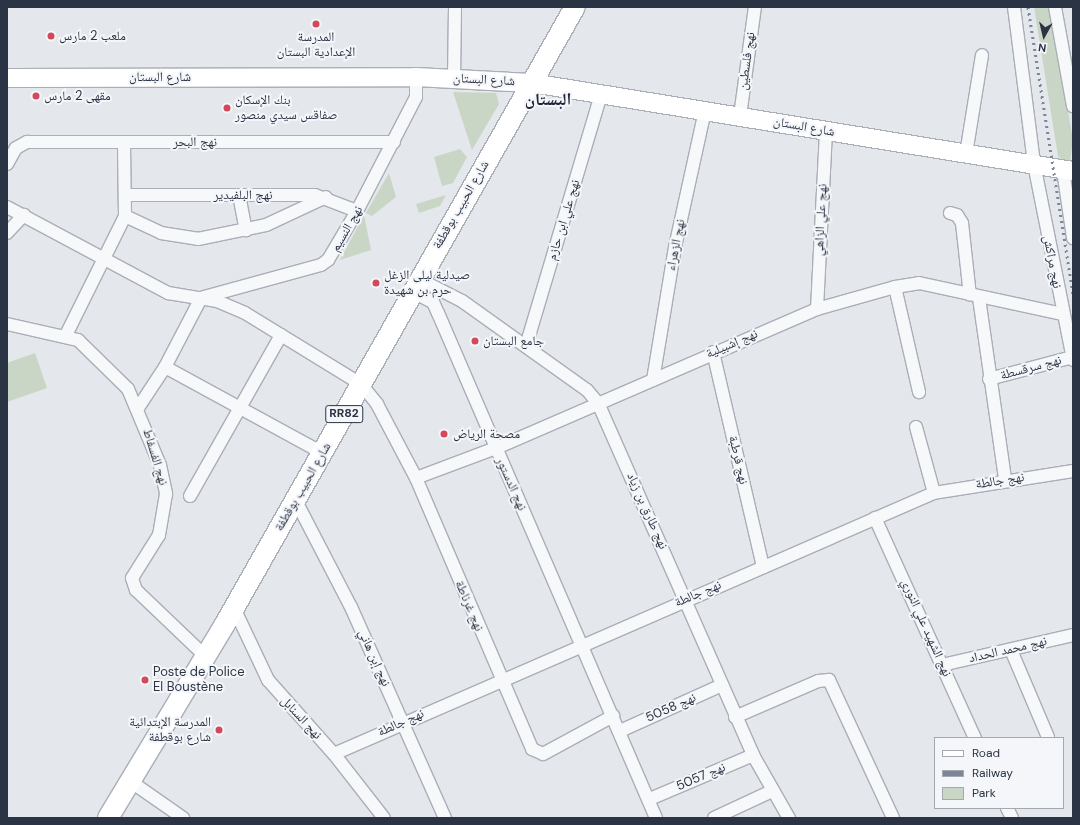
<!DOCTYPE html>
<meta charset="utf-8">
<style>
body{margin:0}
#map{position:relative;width:1080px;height:825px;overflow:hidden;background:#e4e7ec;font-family:"DM Sans","Noto Naskh Arabic",sans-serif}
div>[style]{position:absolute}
.green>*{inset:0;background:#c9d6c5}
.roads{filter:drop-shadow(1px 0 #a9aeb7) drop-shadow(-1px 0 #a9aeb7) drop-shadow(0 1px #a9aeb7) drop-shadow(0 -1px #a9aeb7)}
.street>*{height:12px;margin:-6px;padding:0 6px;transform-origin:6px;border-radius:6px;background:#f7f8fa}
.secondary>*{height:18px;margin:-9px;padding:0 9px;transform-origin:9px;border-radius:9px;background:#fff}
.primary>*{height:20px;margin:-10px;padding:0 10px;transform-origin:10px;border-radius:10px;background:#fff}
.rail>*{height:3px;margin-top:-1.5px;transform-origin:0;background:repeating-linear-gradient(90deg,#7d8696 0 2px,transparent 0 6px)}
.dots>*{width:11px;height:11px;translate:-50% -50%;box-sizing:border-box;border:2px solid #f4f6f9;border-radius:50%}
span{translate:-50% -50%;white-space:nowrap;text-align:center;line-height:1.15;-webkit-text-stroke:4px #f4f6f9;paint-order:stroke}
.shield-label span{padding:1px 3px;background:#f4f6f9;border:1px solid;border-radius:3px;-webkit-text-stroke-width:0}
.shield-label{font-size:12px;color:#2b3445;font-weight:700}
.poi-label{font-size:13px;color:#2b3445}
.left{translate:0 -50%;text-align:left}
.right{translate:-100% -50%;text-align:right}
.street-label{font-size:13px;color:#2b3445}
.district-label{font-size:17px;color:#1d2536;font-weight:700}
.frame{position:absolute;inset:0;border:8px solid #2b3445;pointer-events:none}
.legend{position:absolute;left:934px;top:737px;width:130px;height:72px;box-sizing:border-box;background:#f4f6f9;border:1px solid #a4a8b1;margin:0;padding:5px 7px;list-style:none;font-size:12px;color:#2b3445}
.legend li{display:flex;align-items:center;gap:8px;height:20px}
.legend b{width:20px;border:1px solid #a4a8b1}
.north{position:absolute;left:1024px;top:16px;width:40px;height:40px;-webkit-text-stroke:3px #f4f6f9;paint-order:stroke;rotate:188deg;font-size:11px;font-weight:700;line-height:16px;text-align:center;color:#2b3445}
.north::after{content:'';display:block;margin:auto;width:14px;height:18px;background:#2b3445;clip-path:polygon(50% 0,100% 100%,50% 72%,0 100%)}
</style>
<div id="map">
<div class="green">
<div style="clip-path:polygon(1034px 7px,1050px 7px,1073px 140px,1070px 162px,1062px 161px,1058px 156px)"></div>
<div style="clip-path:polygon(453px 92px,496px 93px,499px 104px,472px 150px)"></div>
<div style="clip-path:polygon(460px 149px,467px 157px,453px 183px,442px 186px,434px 157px)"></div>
<div style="clip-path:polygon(389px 173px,396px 197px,372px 216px,366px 213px)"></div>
<div style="clip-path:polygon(446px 195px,440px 206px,419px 213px,416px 204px)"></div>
<div style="clip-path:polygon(364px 215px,371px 250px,340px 260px)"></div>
<div style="clip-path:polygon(35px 353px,47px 388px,7px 402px,7px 363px)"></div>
</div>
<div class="roads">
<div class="street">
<div style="left:1014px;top:7px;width:158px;rotate:82.7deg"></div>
<div style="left:1034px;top:164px;width:200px;rotate:78.7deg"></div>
<div style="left:1055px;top:7px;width:101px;rotate:79.7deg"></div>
<div style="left:454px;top:79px;width:72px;rotate:-89.2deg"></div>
<div style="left:740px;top:116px;width:110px;rotate:-82.2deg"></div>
<div style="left:966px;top:154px;width:100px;rotate:-80.8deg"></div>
<div style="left:7px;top:164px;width:18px;rotate:-61deg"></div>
<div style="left:16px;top:148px;width:13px;rotate:-29deg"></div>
<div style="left:27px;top:142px;width:367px"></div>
<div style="left:1063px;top:170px;width:69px;rotate:81.6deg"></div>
<div style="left:125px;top:195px;width:190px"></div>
<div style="left:315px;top:195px;width:45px;rotate:20.9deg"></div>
<div style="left:239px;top:195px;width:36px;rotate:79deg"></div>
<div style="left:7px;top:207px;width:183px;rotate:28.1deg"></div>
<div style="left:168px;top:293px;width:50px;rotate:9.3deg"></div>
<div style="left:217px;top:301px;width:30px;rotate:23deg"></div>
<div style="left:245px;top:313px;width:136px;rotate:31.5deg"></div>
<div style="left:361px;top:384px;width:26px;rotate:51deg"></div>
<div style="left:377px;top:404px;width:84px;rotate:62.2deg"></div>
<div style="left:416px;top:478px;width:295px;rotate:66.8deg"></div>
<div style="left:532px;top:749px;width:12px;rotate:24deg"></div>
<div style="left:543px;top:754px;width:80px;rotate:-28.5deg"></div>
<div style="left:950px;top:213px;width:7px;rotate:16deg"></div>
<div style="left:957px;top:215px;width:9px;rotate:58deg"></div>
<div style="left:962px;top:223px;width:72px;rotate:83.7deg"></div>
<div style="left:125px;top:216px;width:40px;rotate:25deg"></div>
<div style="left:161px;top:233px;width:37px;rotate:9deg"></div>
<div style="left:198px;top:239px;width:69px;rotate:-11.6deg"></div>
<div style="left:266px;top:225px;width:66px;rotate:-25deg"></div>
<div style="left:7px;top:233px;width:25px;rotate:-47deg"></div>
<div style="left:419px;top:279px;width:48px;rotate:27.1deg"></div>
<div style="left:462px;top:301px;width:153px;rotate:35.5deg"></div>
<div style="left:587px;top:390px;width:17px;rotate:50deg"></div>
<div style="left:598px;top:403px;width:385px;rotate:66.2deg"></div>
<div style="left:753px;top:755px;width:73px;rotate:60.3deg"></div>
<div style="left:895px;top:287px;width:108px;rotate:77.1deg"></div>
<div style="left:411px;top:291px;width:25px;rotate:27deg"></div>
<div style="left:433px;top:302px;width:12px;rotate:66deg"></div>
<div style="left:438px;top:313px;width:550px;rotate:66.65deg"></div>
<div style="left:204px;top:297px;width:121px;rotate:-15.3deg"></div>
<div style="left:321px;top:265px;width:9px;rotate:-36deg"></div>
<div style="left:328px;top:260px;width:57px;rotate:-59.4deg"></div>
<div style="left:357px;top:211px;width:128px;rotate:-62.6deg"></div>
<div style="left:416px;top:97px;width:20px;rotate:-90deg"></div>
<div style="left:979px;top:298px;width:183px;rotate:81.8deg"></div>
<div style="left:817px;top:309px;width:178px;rotate:-87.1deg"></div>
<div style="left:7px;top:324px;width:73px;rotate:12.7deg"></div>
<div style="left:78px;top:340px;width:70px;rotate:44.4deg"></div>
<div style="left:128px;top:389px;width:82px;rotate:67.2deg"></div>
<div style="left:160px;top:465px;width:30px;rotate:78deg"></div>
<div style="left:166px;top:494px;width:42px;rotate:99.7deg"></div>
<div style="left:159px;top:535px;width:51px;rotate:122.1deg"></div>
<div style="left:132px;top:578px;width:13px;rotate:72deg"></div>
<div style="left:136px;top:590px;width:97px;rotate:43.7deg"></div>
<div style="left:66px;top:335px;width:133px;rotate:-63.6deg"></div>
<div style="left:125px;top:216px;width:74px;rotate:-90.8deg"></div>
<div style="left:526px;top:346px;width:263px;rotate:-73.4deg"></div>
<div style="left:713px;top:352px;width:221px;rotate:76.9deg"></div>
<div style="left:165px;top:367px;width:180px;rotate:28.6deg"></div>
<div style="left:989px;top:379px;width:87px;rotate:-14.7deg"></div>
<div style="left:653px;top:380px;width:135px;rotate:-80.6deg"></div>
<div style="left:675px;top:247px;width:140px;rotate:-77.6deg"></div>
<div style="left:138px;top:408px;width:49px;rotate:-56.6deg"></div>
<div style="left:165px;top:367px;width:78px;rotate:-62.4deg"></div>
<div style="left:916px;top:427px;width:68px;rotate:74.7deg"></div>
<div style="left:416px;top:478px;width:85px;rotate:-20.6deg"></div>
<div style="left:496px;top:448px;width:350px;rotate:-23.4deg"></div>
<div style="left:817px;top:309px;width:81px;rotate:-15.8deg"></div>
<div style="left:895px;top:287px;width:24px;rotate:-9deg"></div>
<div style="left:919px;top:283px;width:146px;rotate:12.2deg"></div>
<div style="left:190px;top:496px;width:185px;rotate:-60.5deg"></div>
<div style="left:296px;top:501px;width:119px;rotate:62.6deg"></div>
<div style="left:351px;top:607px;width:231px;rotate:66deg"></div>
<div style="left:875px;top:518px;width:242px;rotate:65.6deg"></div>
<div style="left:234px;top:608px;width:80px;rotate:64.7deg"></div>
<div style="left:268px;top:680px;width:99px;rotate:48.3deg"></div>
<div style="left:334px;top:754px;width:81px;rotate:52deg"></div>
<div style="left:1011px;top:650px;width:95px;rotate:67deg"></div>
<div style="left:942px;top:665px;width:134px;rotate:-12.9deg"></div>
<div style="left:735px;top:717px;width:90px;rotate:-23.4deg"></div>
<div style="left:818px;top:681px;width:11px;rotate:-5deg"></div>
<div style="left:829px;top:680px;width:152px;rotate:65.1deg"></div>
<div style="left:620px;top:731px;width:112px;rotate:-24.3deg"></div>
<div style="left:334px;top:754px;width:654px;rotate:-23.51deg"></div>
<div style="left:934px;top:493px;width:141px;rotate:-9deg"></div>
<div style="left:130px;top:781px;width:65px;rotate:34.9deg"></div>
<div style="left:650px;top:799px;width:112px;rotate:-23.1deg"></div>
<div style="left:1007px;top:808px;width:11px;rotate:63deg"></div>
<div style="left:714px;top:818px;width:64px;rotate:-25deg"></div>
</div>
<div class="secondary">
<div style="left:7px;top:78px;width:409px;rotate:-0.1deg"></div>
<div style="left:416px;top:77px;width:116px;rotate:3deg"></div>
<div style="left:532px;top:83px;width:548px;rotate:9.24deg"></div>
</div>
<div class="primary">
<div style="left:108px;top:818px;width:227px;rotate:-58.9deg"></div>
<div style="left:225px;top:624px;width:709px;rotate:-60.44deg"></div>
</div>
</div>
<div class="rail">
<div style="left:1028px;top:7px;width:292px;rotate:81.1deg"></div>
</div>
<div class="dots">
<div style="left:316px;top:24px;background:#d1495b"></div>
<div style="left:51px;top:36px;background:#d1495b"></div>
<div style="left:36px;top:96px;background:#d1495b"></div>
<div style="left:227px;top:108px;background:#d1495b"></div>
<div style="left:376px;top:283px;background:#d1495b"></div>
<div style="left:475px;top:341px;background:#d1495b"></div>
<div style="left:444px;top:434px;background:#d1495b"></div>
<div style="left:145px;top:680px;background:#d1495b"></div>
<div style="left:219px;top:730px;background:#d1495b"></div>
</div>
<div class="shield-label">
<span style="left:344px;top:414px">RR82</span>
</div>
<div class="poi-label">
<span class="left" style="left:59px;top:36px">ملعب 2 مارس</span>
<span style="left:316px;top:45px">المدرسة<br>الإعدادية البستان</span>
<span class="left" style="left:44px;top:96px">مقهى 2 مارس</span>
<span class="left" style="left:235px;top:108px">بنك الإسكان<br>صفاقس سيدي منصور</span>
<span class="left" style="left:384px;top:283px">صيدلية ليلى الزغل<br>حرم بن شهيدة</span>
<span class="left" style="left:483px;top:341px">جامع البستان</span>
<span class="left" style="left:453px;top:434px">مصحة الرياض</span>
<span class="left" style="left:153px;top:680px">Poste de Police<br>El Boustène</span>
<span class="right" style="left:211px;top:730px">المدرسة الإبتدائية<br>شارع بوقطفة</span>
</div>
<div class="street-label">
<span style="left:747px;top:61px;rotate:-82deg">نهج فلسطين</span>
<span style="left:160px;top:77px">شارع البستان</span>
<span style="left:484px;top:80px;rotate:3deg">شارع البستان</span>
<span style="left:804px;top:127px;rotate:10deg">شارع البستان</span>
<span style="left:195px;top:142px">نهج البحر</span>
<span style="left:243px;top:195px">نهج البلفيدير</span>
<span style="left:461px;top:205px;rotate:-60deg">شارع الحبيب بوقطفة</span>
<span style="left:564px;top:220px;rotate:-73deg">نهج علي ابن حازم</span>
<span style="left:821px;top:220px;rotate:-87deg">نهج علي الزاهي</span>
<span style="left:347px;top:229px;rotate:-60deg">نهج النسيم</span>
<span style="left:676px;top:245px;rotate:-79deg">نهج الزهراء</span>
<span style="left:1052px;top:262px;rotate:79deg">نهج مراكش</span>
<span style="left:732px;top:344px;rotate:-23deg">نهج إشبيلية</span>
<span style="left:1031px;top:368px;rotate:-15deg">نهج سرقسطة</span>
<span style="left:155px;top:457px;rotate:73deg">نهج الفسفاط</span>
<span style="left:738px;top:460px;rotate:77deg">نهج قرطبة</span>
<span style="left:1000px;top:481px;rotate:-9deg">نهج جالطة</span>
<span style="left:511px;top:484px;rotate:66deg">نهج الدستور</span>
<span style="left:303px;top:487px;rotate:-60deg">شارع الحبيب بوقطفة</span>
<span style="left:647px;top:511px;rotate:66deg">نهج طارق بن زياد</span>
<span style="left:698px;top:594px;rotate:-23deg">نهج جالطة</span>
<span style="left:469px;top:606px;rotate:67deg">نهج غرناطة</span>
<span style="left:926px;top:628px;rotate:66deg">نهج الشهيد علي النوري</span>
<span style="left:1008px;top:650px;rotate:-13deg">نهج محمد الحداد</span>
<span style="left:374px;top:658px;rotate:66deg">نهج إبن هاني</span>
<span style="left:671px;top:708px;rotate:-24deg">نهج 5058</span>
<span style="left:301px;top:718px;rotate:47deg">نهج السنابل</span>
<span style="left:401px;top:723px;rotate:-24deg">نهج جالطة</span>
<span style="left:701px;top:777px;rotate:-23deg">نهج 5057</span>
</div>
<div class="district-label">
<span style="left:548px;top:100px">البستان</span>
</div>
<div class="frame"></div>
<ul class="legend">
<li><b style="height:5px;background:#fff"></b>Road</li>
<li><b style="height:5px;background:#7d8696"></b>Railway</li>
<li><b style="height:11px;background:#c9d6c5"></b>Park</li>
</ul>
<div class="north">N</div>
</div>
